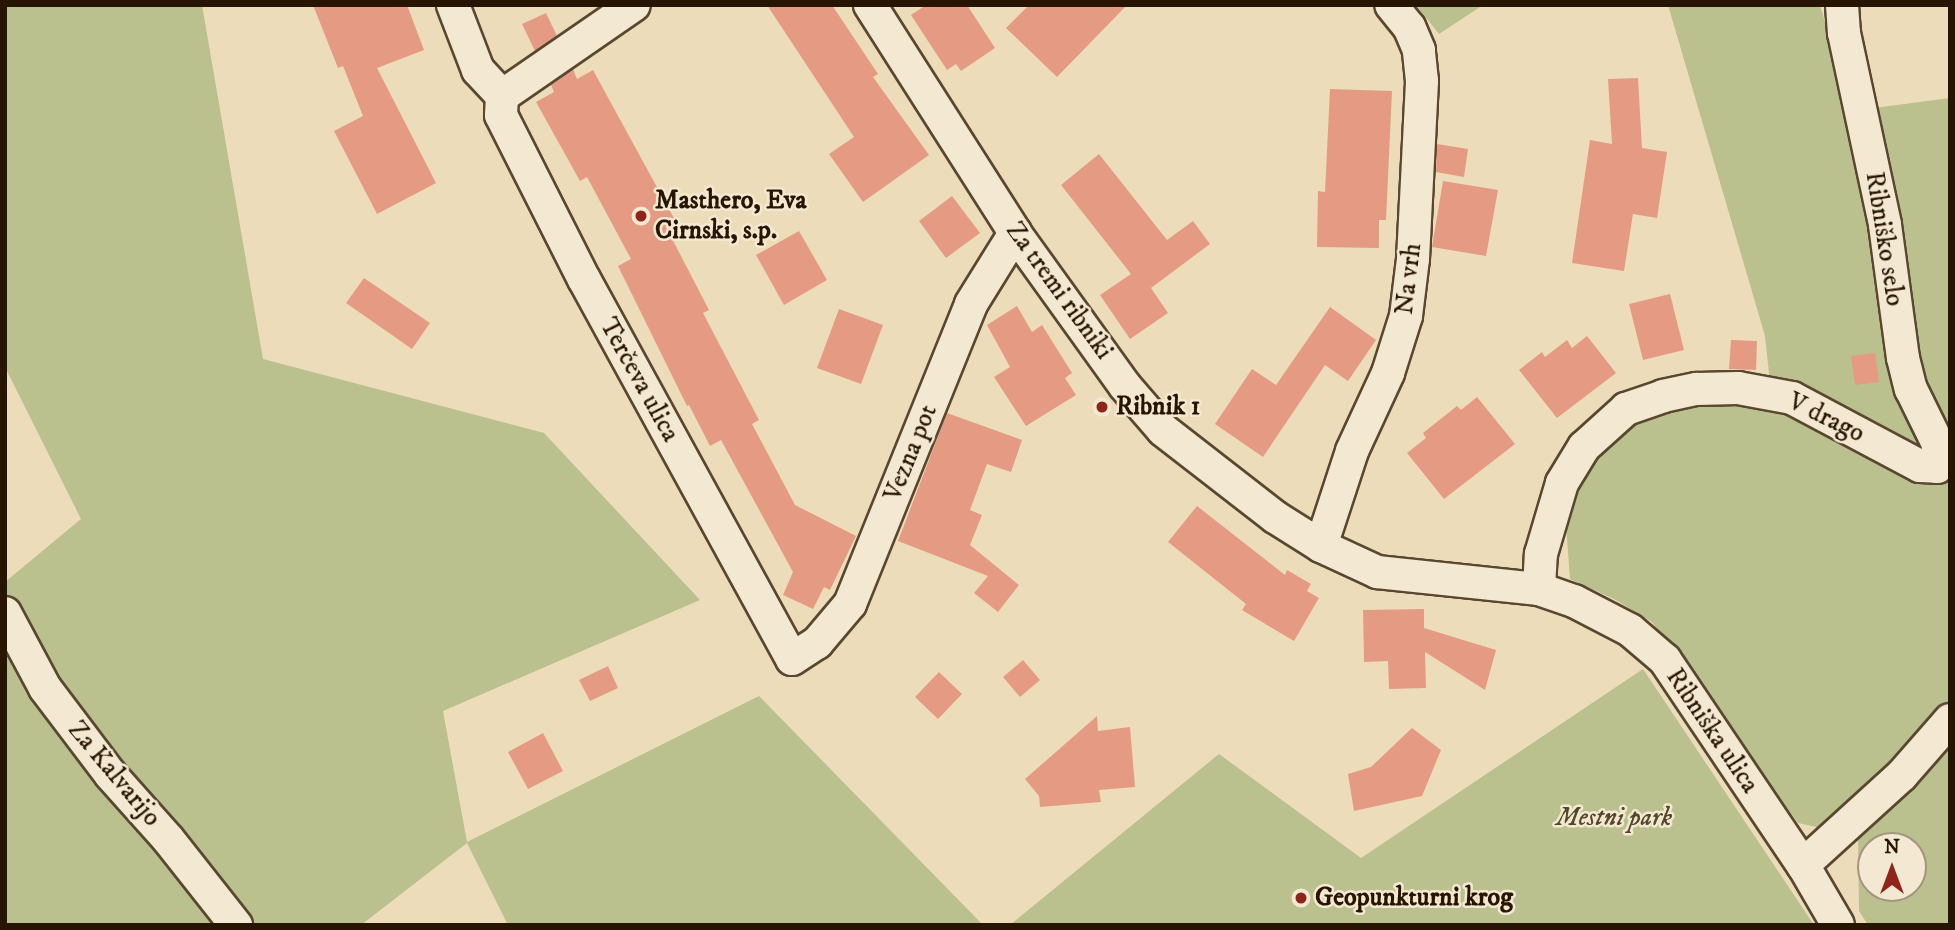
<!DOCTYPE html>
<meta charset="utf-8">
<style>
body{margin:0}
#map{position:relative;width:1955px;height:930px;overflow:hidden;background:#eddcb9;font-family:"IM FELL DW Pica",serif}
div>[style]{position:absolute}
.green>*{inset:0;background:#bac08e}
.building>*{inset:0;background:#e59b83}
.roads{filter:drop-shadow(2px 0 #59472f) drop-shadow(-2px 0 #59472f) drop-shadow(0 2px #59472f) drop-shadow(0 -2px #59472f)}
.minor>*{height:32px;margin:-16px;padding:0 16px;transform-origin:16px;border-radius:16px;background:#f3e8d2}
.dots>*{width:19px;height:19px;translate:-50% -50%;box-sizing:border-box;border:4px solid #f3e8d2;border-radius:50%}
span{translate:-50% -50%;white-space:nowrap;text-align:center;line-height:1.15;-webkit-text-stroke:5px #f3e8d2;paint-order:stroke}
.poi-label{font-size:26px;color:#281501;font-weight:700}
.left{translate:0 -50%;text-align:left}
.street-label{font-size:26px;color:#281501}
.park-label{font-size:26px;color:#54482b;font-style:italic}
.frame{position:absolute;inset:0;border:7px solid #281501;pointer-events:none}
.north{position:absolute;left:1857px;top:832px;width:70px;height:70px;box-sizing:border-box;background:#f3e8d2;border:2px solid #a2947e;border-radius:50%;rotate:0deg;font-size:19px;font-weight:700;line-height:28px;text-align:center;color:#281501}
.north::after{content:'';display:block;margin:auto;width:24px;height:32px;background:#8f2418;clip-path:polygon(50% 0,100% 100%,50% 72%,0 100%)}
</style>
<div id="map">
<div class="green">
<div style="clip-path:polygon(5px 5px,202px 5px,263px 359px,544px 433px,700px 600px,443px 711px,467px 842px,759px 696px,983px 925px,508px 925px,467px 843px,361px 925px,5px 925px,5px 582px,81px 519px,5px 367px)"></div>
<div style="clip-path:polygon(1416px 5px,1483px 5px,1439px 34px)"></div>
<div style="clip-path:polygon(evenodd,1668px 5px,1820px 5px,1851px 111px,1950px 98px,1950px 925px,1868px 925px,1859px 911px,1858px 836px,1798px 823px,1652px 622px,1614px 599px,1570px 579px,1566px 525px,1589px 464px,1615px 431px,1670px 407px,1712px 400px,1772px 402px,1765px 336px,1668px 5px,1871px 846px,1913px 846px,1913px 888px,1871px 888px,1871px 846px)"></div>
<div style="clip-path:polygon(1643px 669px,1814px 925px,1010px 925px,1219px 754px,1361px 858px)"></div>
</div>
<div class="building">
<div style="clip-path:polygon(313px 5px,407px 5px,424px 50px,377px 68px,436px 183px,377px 214px,334px 131px,363px 116px,343px 66px,338px 68px)"></div>
<div style="clip-path:polygon(767px 5px,832px 5px,878px 74px,873px 77px,929px 155px,863px 202px,829px 154px,854px 137px)"></div>
<div style="clip-path:polygon(926px 5px,967px 5px,995px 48px,961px 71px,956px 64px,947px 70px,911px 15px)"></div>
<div style="clip-path:polygon(1029px 5px,1127px 5px,1057px 77px,1006px 28px)"></div>
<div style="clip-path:polygon(546px 13px,557px 36px,535px 51px,522px 24px)"></div>
<div style="clip-path:polygon(573px 69px,577px 79px,593px 70px,676px 222px,666px 227px,709px 310px,703px 313px,759px 420px,752px 424px,795px 505px,856px 536px,830px 590px,824px 587px,813px 609px,783px 595px,793px 572px,721px 440px,710px 446px,689px 405px,687px 406px,618px 266px,631px 259px,587px 177px,580px 181px,536px 102px,554px 92px,551px 85px)"></div>
<div style="clip-path:polygon(1638px 78px,1642px 148px,1667px 152px,1657px 218px,1633px 214px,1624px 271px,1572px 263px,1590px 140px,1612px 144px,1608px 79px)"></div>
<div style="clip-path:polygon(1330px 89px,1392px 91px,1386px 220px,1379px 220px,1379px 248px,1317px 247px,1318px 191px,1325px 192px)"></div>
<div style="clip-path:polygon(1437px 144px,1468px 149px,1464px 177px,1436px 172px)"></div>
<div style="clip-path:polygon(1099px 154px,1167px 240px,1193px 221px,1210px 244px,1151px 288px,1168px 313px,1130px 339px,1100px 295px,1131px 274px,1061px 185px)"></div>
<div style="clip-path:polygon(1443px 181px,1498px 190px,1486px 256px,1432px 247px)"></div>
<div style="clip-path:polygon(952px 196px,980px 233px,946px 258px,919px 221px)"></div>
<div style="clip-path:polygon(799px 231px,827px 280px,784px 305px,756px 255px)"></div>
<div style="clip-path:polygon(364px 278px,430px 323px,412px 349px,346px 303px)"></div>
<div style="clip-path:polygon(1670px 294px,1684px 350px,1643px 360px,1629px 304px)"></div>
<div style="clip-path:polygon(1017px 306px,1032px 332px,1042px 325px,1072px 373px,1065px 378px,1076px 395px,1026px 426px,994px 377px,1010px 367px,987px 325px)"></div>
<div style="clip-path:polygon(1330px 307px,1376px 340px,1348px 381px,1325px 365px,1263px 457px,1215px 424px,1252px 369px,1276px 385px)"></div>
<div style="clip-path:polygon(839px 309px,883px 325px,861px 384px,817px 368px)"></div>
<div style="clip-path:polygon(1587px 336px,1616px 373px,1557px 418px,1519px 370px,1542px 352px,1545px 357px,1567px 340px,1572px 348px)"></div>
<div style="clip-path:polygon(1731px 340px,1757px 341px,1756px 370px,1729px 369px)"></div>
<div style="clip-path:polygon(1875px 353px,1879px 382px,1855px 385px,1851px 356px)"></div>
<div style="clip-path:polygon(1477px 397px,1515px 444px,1444px 499px,1407px 453px,1426px 438px,1423px 433px,1457px 406px,1461px 410px)"></div>
<div style="clip-path:polygon(947px 413px,1022px 440px,1011px 472px,987px 464px,970px 510px,982px 515px,970px 545px,1019px 585px,998px 612px,974px 593px,988px 576px,898px 541px)"></div>
<div style="clip-path:polygon(1197px 506px,1285px 575px,1287px 570px,1311px 584px,1307px 591px,1319px 598px,1294px 641px,1242px 610px,1246px 604px,1168px 542px)"></div>
<div style="clip-path:polygon(1424px 609px,1424px 628px,1496px 650px,1485px 690px,1425px 652px,1426px 688px,1389px 689px,1388px 661px,1364px 662px,1363px 610px)"></div>
<div style="clip-path:polygon(1023px 660px,1040px 680px,1020px 697px,1003px 677px)"></div>
<div style="clip-path:polygon(608px 666px,618px 688px,590px 701px,579px 680px)"></div>
<div style="clip-path:polygon(939px 672px,962px 694px,938px 719px,915px 697px)"></div>
<div style="clip-path:polygon(1097px 716px,1098px 731px,1130px 727px,1135px 787px,1099px 790px,1101px 802px,1040px 807px,1039px 796px,1025px 779px)"></div>
<div style="clip-path:polygon(1412px 728px,1441px 750px,1422px 796px,1354px 811px,1348px 774px,1371px 767px)"></div>
<div style="clip-path:polygon(543px 733px,563px 771px,528px 789px,508px 752px)"></div>
</div>
<div class="roads">
<div class="minor">
<div style="left:453px;top:5px;width:70px;rotate:69deg"></div>
<div style="left:478px;top:70px;width:35px;rotate:47deg"></div>
<div style="left:502px;top:96px;width:19px;rotate:93deg"></div>
<div style="left:501px;top:115px;width:184px;rotate:63.2deg"></div>
<div style="left:584px;top:279px;width:433px;rotate:61.3deg"></div>
<div style="left:792px;top:659px;width:30px;rotate:-33deg"></div>
<div style="left:817px;top:643px;width:51px;rotate:-49.8deg"></div>
<div style="left:850px;top:604px;width:323px;rotate:-68deg"></div>
<div style="left:971px;top:304px;width:84px;rotate:-58.2deg"></div>
<div style="left:870px;top:5px;width:270px;rotate:57.5deg"></div>
<div style="left:1015px;top:233px;width:188px;rotate:54.3deg"></div>
<div style="left:1125px;top:386px;width:58px;rotate:49.2deg"></div>
<div style="left:1163px;top:430px;width:142px;rotate:37.8deg"></div>
<div style="left:1275px;top:517px;width:54px;rotate:32.2deg"></div>
<div style="left:1321px;top:546px;width:62px;rotate:24.9deg"></div>
<div style="left:1377px;top:572px;width:163px;rotate:6deg"></div>
<div style="left:1539px;top:589px;width:37px;rotate:19deg"></div>
<div style="left:1574px;top:601px;width:63px;rotate:27.4deg"></div>
<div style="left:1630px;top:630px;width:46px;rotate:40.6deg"></div>
<div style="left:1665px;top:660px;width:247px;rotate:56.1deg"></div>
<div style="left:1803px;top:865px;width:69px;rotate:59.7deg"></div>
<div style="left:1842px;top:5px;width:28px;rotate:86deg"></div>
<div style="left:1844px;top:33px;width:196px;rotate:77.9deg"></div>
<div style="left:1885px;top:225px;width:134px;rotate:82.3deg"></div>
<div style="left:1903px;top:358px;width:32px;rotate:76deg"></div>
<div style="left:1911px;top:389px;width:61px;rotate:63.9deg"></div>
<div style="left:1938px;top:444px;width:23px;rotate:92deg"></div>
<div style="left:502px;top:96px;width:160px;rotate:-34.6deg"></div>
<div style="left:1321px;top:546px;width:100px;rotate:-71.9deg"></div>
<div style="left:1352px;top:451px;width:86px;rotate:-65.2deg"></div>
<div style="left:1388px;top:373px;width:60px;rotate:-72.5deg"></div>
<div style="left:1406px;top:316px;width:57px;rotate:-83deg"></div>
<div style="left:1413px;top:259px;width:178px;rotate:-87.1deg"></div>
<div style="left:1422px;top:81px;width:31px;rotate:-96deg"></div>
<div style="left:1419px;top:50px;width:25px;rotate:-113deg"></div>
<div style="left:1409px;top:27px;width:28px;rotate:-129deg"></div>
<div style="left:1539px;top:589px;width:35px;rotate:-87deg"></div>
<div style="left:1541px;top:554px;width:74px;rotate:-73.5deg"></div>
<div style="left:1562px;top:483px;width:42px;rotate:-58.6deg"></div>
<div style="left:1584px;top:447px;width:57px;rotate:-42.1deg"></div>
<div style="left:1626px;top:409px;width:39px;rotate:-19deg"></div>
<div style="left:1663px;top:396px;width:35px;rotate:-12deg"></div>
<div style="left:1697px;top:389px;width:41px;rotate:-1.4deg"></div>
<div style="left:1738px;top:388px;width:55px;rotate:10.5deg"></div>
<div style="left:1792px;top:398px;width:145px;rotate:28deg"></div>
<div style="left:1920px;top:466px;width:17px;rotate:3deg"></div>
<div style="left:5px;top:613px;width:85px;rotate:61.9deg"></div>
<div style="left:45px;top:688px;width:108px;rotate:52.9deg"></div>
<div style="left:110px;top:774px;width:87px;rotate:48.3deg"></div>
<div style="left:168px;top:839px;width:110px;rotate:51.7deg"></div>
<div style="left:1803px;top:865px;width:134px;rotate:-42.3deg"></div>
<div style="left:1902px;top:775px;width:73px;rotate:-48.9deg"></div>
</div>
</div>
<div class="dots">
<div style="left:641px;top:216px;background:#8f2418"></div>
<div style="left:1102px;top:407px;background:#8f2418"></div>
<div style="left:1301px;top:898px;background:#8f2418"></div>
</div>
<div class="poi-label">
<span class="left" style="left:655px;top:216px">Masthero, Eva<br>Cirnski, s.p.</span>
<span class="left" style="left:1116px;top:407px">Ribnik 1</span>
<span class="left" style="left:1315px;top:898px">Geopunkturni krog</span>
</div>
<div class="street-label">
<span style="left:1884px;top:239px;rotate:81deg">Ribniško selo</span>
<span style="left:1409px;top:279px;rotate:-83deg">Na vrh</span>
<span style="left:1059px;top:291px;rotate:54deg">Za tremi ribniki</span>
<span style="left:639px;top:380px;rotate:61deg">Terčeva ulica</span>
<span style="left:1826px;top:418px;rotate:26deg">V drago</span>
<span style="left:911px;top:453px;rotate:-68deg">Vezna pot</span>
<span style="left:1712px;top:731px;rotate:56deg">Ribniška ulica</span>
<span style="left:114px;top:774px;rotate:50deg">Za Kalvarijo</span>
</div>
<div class="park-label">
<span style="left:1614px;top:818px">Mestni park</span>
</div>
<div class="frame"></div>
<div class="north">N</div>
</div>
